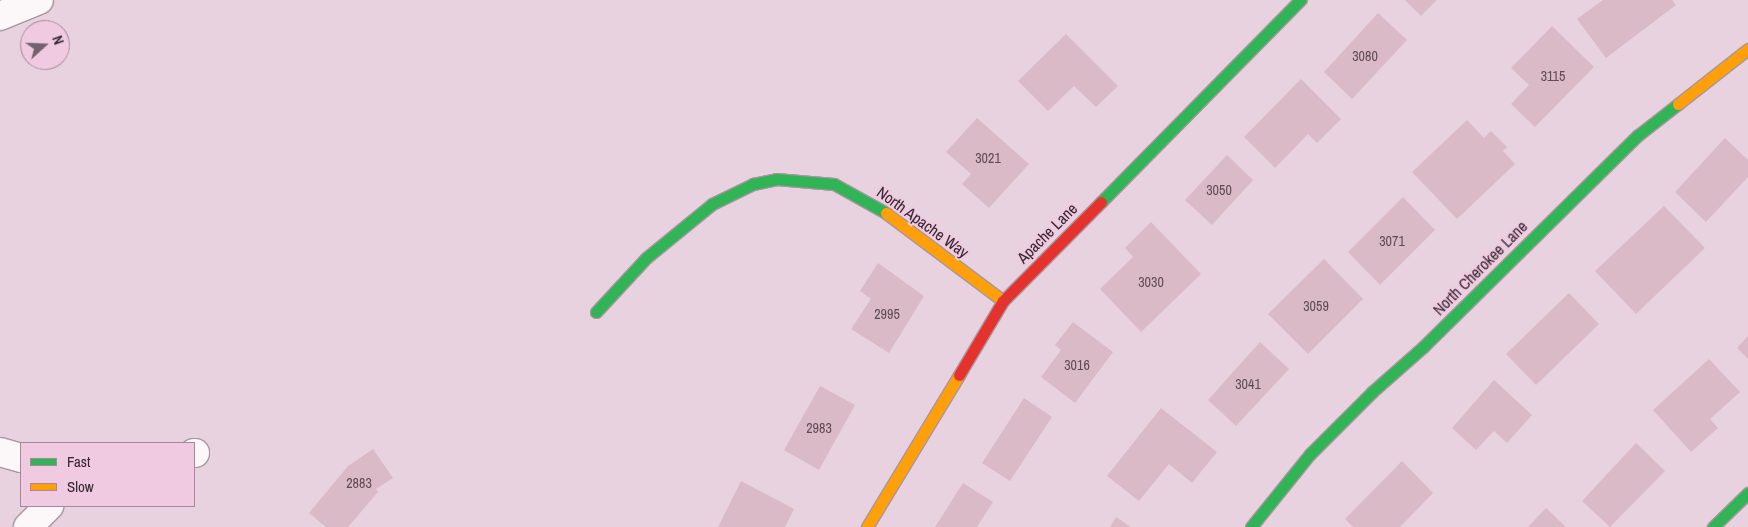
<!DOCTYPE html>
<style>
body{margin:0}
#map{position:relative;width:1748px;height:527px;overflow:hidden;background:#e8d2df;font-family:"Archivo Narrow",sans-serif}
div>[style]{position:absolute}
.building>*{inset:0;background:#dabac7}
.roads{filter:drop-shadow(1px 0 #a797a0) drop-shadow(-1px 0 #a797a0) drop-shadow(0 1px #a797a0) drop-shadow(0 -1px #a797a0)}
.street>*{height:28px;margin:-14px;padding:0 14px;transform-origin:14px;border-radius:14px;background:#fcf8fa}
.fast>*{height:11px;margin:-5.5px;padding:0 5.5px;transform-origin:5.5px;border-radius:5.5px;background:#30b455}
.slow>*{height:11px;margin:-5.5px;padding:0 5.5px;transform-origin:5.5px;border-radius:5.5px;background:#ff9f0a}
.jam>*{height:11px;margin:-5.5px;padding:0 5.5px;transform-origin:5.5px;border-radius:5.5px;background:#e5322d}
span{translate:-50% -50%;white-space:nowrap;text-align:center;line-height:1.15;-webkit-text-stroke:4px #f0cae0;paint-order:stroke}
.number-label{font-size:14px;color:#5e4b54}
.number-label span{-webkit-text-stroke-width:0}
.street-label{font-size:16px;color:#34262e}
.legend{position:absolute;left:20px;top:442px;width:175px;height:65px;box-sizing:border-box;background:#f0cae0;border:1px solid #a58899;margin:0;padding:6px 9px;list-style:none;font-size:15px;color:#34262e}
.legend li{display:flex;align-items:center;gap:10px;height:25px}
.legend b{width:25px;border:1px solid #a58899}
.north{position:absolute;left:20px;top:20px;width:50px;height:50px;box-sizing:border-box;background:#f0cae0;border:1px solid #a58899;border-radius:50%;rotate:70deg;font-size:14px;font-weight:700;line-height:20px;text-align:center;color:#34262e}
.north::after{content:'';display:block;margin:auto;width:18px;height:22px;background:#73626c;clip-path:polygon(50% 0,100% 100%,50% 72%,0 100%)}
</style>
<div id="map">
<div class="building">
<div style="clip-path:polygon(1405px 0,1437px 0,1421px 16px)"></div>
<div style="clip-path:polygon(1603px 0,1672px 0,1676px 5px,1606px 58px,1577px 19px)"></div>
<div style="clip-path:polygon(1378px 13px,1407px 40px,1352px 99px,1324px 72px)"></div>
<div style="clip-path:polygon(1552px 26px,1594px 67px,1535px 127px,1511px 104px,1529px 85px,1511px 68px)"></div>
<div style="clip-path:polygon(1066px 34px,1118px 86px,1096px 107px,1074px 86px,1048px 111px,1018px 81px)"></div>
<div style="clip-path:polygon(1301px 79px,1341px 119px,1317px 143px,1308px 134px,1275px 168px,1244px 137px)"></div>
<div style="clip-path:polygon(977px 118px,1029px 164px,989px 208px,962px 184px,971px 174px,946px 152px)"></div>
<div style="clip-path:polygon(1467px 120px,1484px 138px,1491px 131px,1507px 147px,1503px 151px,1515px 164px,1457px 219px,1412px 172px)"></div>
<div style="clip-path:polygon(1725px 138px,1748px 160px,1748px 177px,1706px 222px,1675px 192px)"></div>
<div style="clip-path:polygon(1227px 155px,1253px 180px,1212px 225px,1185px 200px)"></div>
<div style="clip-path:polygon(1403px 197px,1435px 230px,1380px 285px,1348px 252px)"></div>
<div style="clip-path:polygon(1664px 206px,1705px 248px,1636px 314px,1595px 271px)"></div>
<div style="clip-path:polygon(1151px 222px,1201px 274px,1141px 332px,1100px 289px,1133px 257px,1125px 248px)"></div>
<div style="clip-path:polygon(1324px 259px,1363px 299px,1308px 354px,1268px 314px)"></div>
<div style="clip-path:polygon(878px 263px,924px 296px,889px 353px,851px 329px,871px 299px,860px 291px)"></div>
<div style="clip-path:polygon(1569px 293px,1599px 324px,1536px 385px,1506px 354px)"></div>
<div style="clip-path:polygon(1073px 322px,1113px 352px,1075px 403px,1041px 377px,1061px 350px,1055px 345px)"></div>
<div style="clip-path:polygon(1748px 336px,1748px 359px,1737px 348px)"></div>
<div style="clip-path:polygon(1260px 342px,1289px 369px,1236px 426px,1208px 400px)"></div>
<div style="clip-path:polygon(1709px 359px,1740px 392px,1710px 419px,1718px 428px,1691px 452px,1653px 410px)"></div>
<div style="clip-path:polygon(1494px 380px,1532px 415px,1507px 443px,1494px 431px,1476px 450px,1452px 428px)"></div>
<div style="clip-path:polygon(820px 386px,855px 405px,819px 470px,784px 450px)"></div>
<div style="clip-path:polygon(1024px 398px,1052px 417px,1010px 481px,982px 463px)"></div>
<div style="clip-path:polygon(1161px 408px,1217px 452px,1192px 483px,1169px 464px,1139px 501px,1107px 476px)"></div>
<div style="clip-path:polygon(1636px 443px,1665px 471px,1610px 527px,1582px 501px)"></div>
<div style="clip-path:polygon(373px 449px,393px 478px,376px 489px,378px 492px,348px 527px,326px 527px,309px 513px,348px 466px)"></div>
<div style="clip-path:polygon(1402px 461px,1433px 493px,1400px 527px,1353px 527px,1345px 519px)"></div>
<div style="clip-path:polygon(741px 481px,794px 509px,785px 527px,718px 527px)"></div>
<div style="clip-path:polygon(963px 483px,993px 502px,977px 527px,935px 527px)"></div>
<div style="clip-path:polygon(1546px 508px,1566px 527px,1528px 527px)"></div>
<div style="clip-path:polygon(1116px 517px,1131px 527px,1110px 527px)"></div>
</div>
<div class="roads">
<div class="street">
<div style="left:0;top:16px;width:42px;rotate:-22.3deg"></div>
<div style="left:0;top:452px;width:22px;rotate:16deg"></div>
<div style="left:194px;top:453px;width:1px"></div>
<div style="left:28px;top:527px;width:30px;rotate:-45deg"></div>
</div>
<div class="fast">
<div style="left:1101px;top:202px;width:284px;rotate:-45.4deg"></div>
<div style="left:596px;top:312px;width:74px;rotate:-47.2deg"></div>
<div style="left:646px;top:258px;width:85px;rotate:-39.3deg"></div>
<div style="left:712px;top:204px;width:46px;rotate:-26deg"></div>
<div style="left:753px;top:184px;width:24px;rotate:-12deg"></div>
<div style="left:776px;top:179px;width:58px;rotate:4.9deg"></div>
<div style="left:834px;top:184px;width:60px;rotate:29.1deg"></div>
<div style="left:1251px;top:527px;width:94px;rotate:-51.1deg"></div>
<div style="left:1310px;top:454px;width:88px;rotate:-45deg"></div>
<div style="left:1372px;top:392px;width:68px;rotate:-41.4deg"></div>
<div style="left:1423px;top:347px;width:301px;rotate:-44.6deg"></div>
<div style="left:1637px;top:136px;width:52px;rotate:-38deg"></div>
<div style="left:1713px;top:527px;width:49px;rotate:-44.2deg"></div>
</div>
<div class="slow">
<div style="left:1678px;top:104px;width:89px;rotate:-38.2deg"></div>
<div style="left:886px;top:213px;width:146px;rotate:36.9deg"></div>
<div style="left:867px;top:527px;width:178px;rotate:-58.8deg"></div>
</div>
<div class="jam">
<div style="left:959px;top:375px;width:86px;rotate:-59.3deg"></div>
<div style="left:1003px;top:301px;width:139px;rotate:-45.3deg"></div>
</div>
</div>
<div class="number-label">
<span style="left:1365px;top:56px">3080</span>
<span style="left:1553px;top:76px">3115</span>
<span style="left:988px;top:158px">3021</span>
<span style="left:1219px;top:190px">3050</span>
<span style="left:1392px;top:241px">3071</span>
<span style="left:1151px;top:282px">3030</span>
<span style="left:1316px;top:306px">3059</span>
<span style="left:887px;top:314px">2995</span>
<span style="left:1077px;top:365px">3016</span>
<span style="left:1248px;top:384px">3041</span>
<span style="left:819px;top:428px">2983</span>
<span style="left:359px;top:483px">2883</span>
</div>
<div class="street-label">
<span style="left:923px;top:222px;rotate:36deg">North Apache Way</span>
<span style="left:1047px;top:233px;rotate:-45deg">Apache Lane</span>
<span style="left:1480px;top:268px;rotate:-45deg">North Cherokee Lane</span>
</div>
<ul class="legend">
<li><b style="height:6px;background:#30b455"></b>Fast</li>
<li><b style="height:6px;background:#ff9f0a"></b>Slow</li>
</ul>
<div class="north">N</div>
</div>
